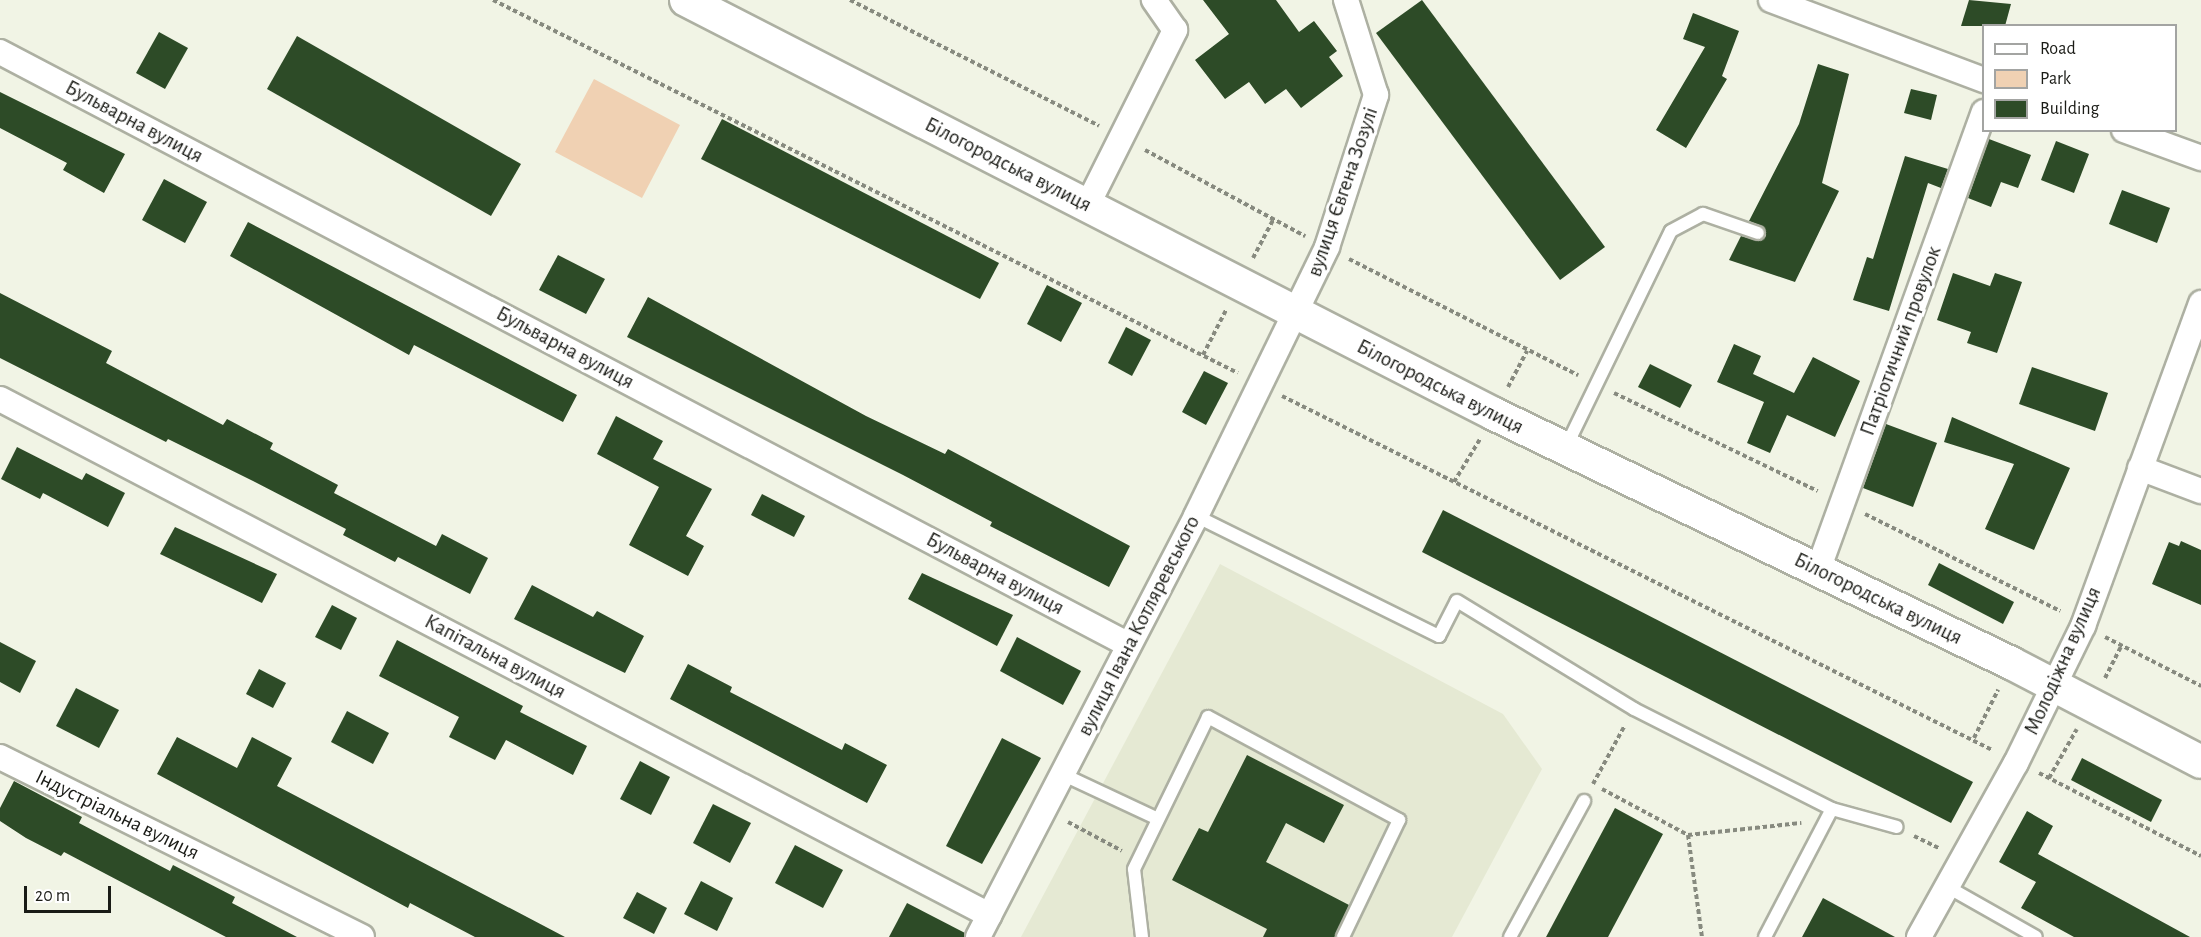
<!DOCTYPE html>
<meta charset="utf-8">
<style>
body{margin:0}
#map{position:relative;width:2201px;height:937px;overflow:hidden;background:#f1f4e5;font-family:"Alegreya Sans",sans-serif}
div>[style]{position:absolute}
.built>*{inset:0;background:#e5e9d3}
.green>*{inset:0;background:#f0d1b3}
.building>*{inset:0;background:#2d4b27}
.path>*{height:4px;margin-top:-2px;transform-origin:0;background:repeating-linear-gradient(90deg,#878a7f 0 4.5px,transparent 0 7.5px)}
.roads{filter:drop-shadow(2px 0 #adb0a2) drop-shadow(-2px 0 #adb0a2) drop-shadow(0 2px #adb0a2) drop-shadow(0 -2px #adb0a2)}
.service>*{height:12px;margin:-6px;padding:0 6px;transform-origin:6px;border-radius:6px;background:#fff}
.minor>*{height:24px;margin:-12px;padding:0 12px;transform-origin:12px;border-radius:12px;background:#fff}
.tertiary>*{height:32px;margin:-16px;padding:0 16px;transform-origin:16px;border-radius:16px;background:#fff}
span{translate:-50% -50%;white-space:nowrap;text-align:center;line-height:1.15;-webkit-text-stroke:6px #fff;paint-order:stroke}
.street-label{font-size:21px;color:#1a1b16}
.legend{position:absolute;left:1982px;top:24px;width:195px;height:108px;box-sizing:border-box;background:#fff;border:2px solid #a3a4a2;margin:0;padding:8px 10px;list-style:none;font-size:18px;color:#1a1b16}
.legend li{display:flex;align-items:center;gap:12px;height:30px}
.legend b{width:30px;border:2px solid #a3a4a2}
.scale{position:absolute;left:24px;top:886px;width:87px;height:27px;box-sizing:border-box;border:3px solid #1a1b16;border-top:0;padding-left:8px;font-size:18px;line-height:21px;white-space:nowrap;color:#1a1b16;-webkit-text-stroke:4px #fff;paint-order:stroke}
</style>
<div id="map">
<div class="built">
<div style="clip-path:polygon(1220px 564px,1503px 714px,1542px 769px,1452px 937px,1021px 937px)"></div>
</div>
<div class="green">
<div style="clip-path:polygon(594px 79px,680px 125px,642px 198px,555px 152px)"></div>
</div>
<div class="building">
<div style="clip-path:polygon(1203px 0,1276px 0,1299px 32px,1314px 21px,1337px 51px,1329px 57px,1343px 76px,1301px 108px,1286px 89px,1265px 104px,1249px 82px,1225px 99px,1195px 60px,1229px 34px)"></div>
<div style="clip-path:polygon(1422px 0,1605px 247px,1560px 280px,1376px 33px)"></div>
<div style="clip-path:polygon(1969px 0,2011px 4px,2005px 26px,1961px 26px)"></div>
<div style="clip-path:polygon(1693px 13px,1739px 31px,1722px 76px,1727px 79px,1686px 148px,1656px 130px,1705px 47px,1683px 39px)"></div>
<div style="clip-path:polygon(159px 32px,188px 48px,165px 89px,136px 73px)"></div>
<div style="clip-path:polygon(297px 36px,521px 164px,491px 216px,267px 89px)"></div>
<div style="clip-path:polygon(1818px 64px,1849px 74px,1822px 183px,1839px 191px,1795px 282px,1729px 260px,1741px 236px,1759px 241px,1766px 236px,1764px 227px,1749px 221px,1799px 124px)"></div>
<div style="clip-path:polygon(1911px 89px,1937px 95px,1931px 120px,1904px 113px)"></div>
<div style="clip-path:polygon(0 92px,125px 154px,104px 193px,63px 170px,67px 163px,0 128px)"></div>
<div style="clip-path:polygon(722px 119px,999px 263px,980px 299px,701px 159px)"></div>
<div style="clip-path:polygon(1989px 139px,2031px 155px,2018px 188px,2001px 182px,1991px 207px,1968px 198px)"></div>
<div style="clip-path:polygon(2056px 141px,2089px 154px,2074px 193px,2041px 180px)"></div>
<div style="clip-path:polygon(1905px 156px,1948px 169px,1941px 188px,1928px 183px,1889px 311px,1853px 300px,1867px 257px,1873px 259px)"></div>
<div style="clip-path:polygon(164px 179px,207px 202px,185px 243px,142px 220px)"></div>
<div style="clip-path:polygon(2122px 190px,2170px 208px,2157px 243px,2109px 224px)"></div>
<div style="clip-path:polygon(248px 222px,577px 395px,563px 422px,414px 345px,409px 355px,230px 256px)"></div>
<div style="clip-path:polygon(558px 255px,605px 279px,586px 314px,539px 290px)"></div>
<div style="clip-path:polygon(1953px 273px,1990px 286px,1995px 273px,2022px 282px,1997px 353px,1967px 343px,1971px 332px,1937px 320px)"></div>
<div style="clip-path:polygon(1047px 285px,1082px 303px,1061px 342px,1027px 324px)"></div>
<div style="clip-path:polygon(0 293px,112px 351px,106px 363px,223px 425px,227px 419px,273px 443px,270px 449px,338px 485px,334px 493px,436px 546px,442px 534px,488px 558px,470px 594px,398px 557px,395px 562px,343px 535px,346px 529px,253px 481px,168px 439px,166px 442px,0 358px)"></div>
<div style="clip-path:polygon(648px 297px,866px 416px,945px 454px,948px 449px,1130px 546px,1109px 587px,990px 526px,992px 522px,903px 475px,627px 337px)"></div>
<div style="clip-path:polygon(1126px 327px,1151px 340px,1132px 376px,1108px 363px)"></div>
<div style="clip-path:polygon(1734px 344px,1761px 356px,1753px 374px,1794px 393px,1813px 357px,1860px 381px,1835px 437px,1787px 415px,1770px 453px,1747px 443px,1764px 402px,1717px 382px)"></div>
<div style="clip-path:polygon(1650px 364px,1692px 385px,1680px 408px,1638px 387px)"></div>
<div style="clip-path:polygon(2032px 367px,2108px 393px,2095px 431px,2019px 404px)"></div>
<div style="clip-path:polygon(1204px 371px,1228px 383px,1206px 425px,1182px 412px)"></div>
<div style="clip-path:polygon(616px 416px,663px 441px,653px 459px,712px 489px,686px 536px,704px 546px,688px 576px,629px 545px,659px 487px,597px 454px)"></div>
<div style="clip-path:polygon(1952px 417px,2070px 468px,2034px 550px,1985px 529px,2014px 464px,1944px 442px)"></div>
<div style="clip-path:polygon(1886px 424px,1937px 443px,1913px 507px,1863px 488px)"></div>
<div style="clip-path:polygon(17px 447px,82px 480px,86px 473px,125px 493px,108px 527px,43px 493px,40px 499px,1px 479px)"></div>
<div style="clip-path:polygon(762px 494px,805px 516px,794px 537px,751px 515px)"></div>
<div style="clip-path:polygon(1443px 510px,1973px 782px,1951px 823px,1422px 552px)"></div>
<div style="clip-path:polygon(175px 527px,277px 574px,262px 603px,160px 554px)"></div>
<div style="clip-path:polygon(2181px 541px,2201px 550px,2201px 605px,2152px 584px,2169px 542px,2179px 546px)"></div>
<div style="clip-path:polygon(1939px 563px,2014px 602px,2003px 624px,1928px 585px)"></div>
<div style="clip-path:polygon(922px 573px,1013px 615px,997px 646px,908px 599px)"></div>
<div style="clip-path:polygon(532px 585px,593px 617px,597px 611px,644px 636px,625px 673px,514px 619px)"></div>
<div style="clip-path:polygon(332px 605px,357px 618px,341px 650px,315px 637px)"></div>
<div style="clip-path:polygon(1017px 637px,1081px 671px,1063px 705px,1000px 671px)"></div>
<div style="clip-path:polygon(397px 640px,523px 706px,520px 712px,587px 746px,573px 775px,506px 740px,495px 760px,449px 737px,459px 717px,379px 676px)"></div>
<div style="clip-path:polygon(0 642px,36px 661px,20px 693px,0 682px)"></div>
<div style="clip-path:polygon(688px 664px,732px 687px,730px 692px,842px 750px,845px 743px,887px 765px,867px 803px,670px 699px)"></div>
<div style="clip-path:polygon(259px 669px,286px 683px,273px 708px,246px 694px)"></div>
<div style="clip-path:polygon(76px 688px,119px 710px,99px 748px,56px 726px)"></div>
<div style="clip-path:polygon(347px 711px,389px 733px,373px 764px,331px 742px)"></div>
<div style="clip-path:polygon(177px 737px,237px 768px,252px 737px,292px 758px,277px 786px,565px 937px,475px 937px,410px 903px,408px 908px,157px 774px)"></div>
<div style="clip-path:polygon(1002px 738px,1041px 758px,982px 864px,946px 846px)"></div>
<div style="clip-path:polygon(1247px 755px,1344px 805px,1324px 843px,1286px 823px,1266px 862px,1349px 905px,1335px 937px,1263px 937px,1267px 929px,1172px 880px,1199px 828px,1208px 832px)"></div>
<div style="clip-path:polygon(2082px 758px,2162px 800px,2151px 822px,2071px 780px)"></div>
<div style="clip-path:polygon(640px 761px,670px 777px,651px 815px,620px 799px)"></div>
<div style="clip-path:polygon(14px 781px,82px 817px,79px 823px,170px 871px,173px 865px,235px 897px,232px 903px,297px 937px,226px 937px,64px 852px,61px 856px,26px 838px,0 821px,0 808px)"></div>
<div style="clip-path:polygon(713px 804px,751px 823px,730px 863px,693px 843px)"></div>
<div style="clip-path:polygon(1615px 808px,1663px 834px,1608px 937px,1546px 937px)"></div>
<div style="clip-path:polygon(2027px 811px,2053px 826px,2038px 854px,2190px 937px,2074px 937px,2021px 908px,2036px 882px,1999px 862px)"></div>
<div style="clip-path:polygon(795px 845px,843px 870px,823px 908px,775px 883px)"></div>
<div style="clip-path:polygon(701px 881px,733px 898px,717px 931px,684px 914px)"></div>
<div style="clip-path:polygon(637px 892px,667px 908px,654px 934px,623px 918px)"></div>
<div style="clip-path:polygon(1823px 898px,1895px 937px,1802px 937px)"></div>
<div style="clip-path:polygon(907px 903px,965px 933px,964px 937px,889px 937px)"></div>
</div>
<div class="path">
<div style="left:493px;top:0;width:833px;rotate:26.6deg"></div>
<div style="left:850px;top:0;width:279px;rotate:26.8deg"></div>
<div style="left:1145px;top:150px;width:182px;rotate:28.3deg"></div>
<div style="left:1253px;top:258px;width:43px;rotate:-62.2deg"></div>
<div style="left:1349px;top:259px;width:257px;rotate:26.9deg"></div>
<div style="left:1203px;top:355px;width:51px;rotate:-62.9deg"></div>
<div style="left:1508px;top:387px;width:41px;rotate:-62.2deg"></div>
<div style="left:1614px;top:393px;width:226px;rotate:25.7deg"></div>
<div style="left:1282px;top:396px;width:793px;rotate:26.5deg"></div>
<div style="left:1454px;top:482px;width:50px;rotate:-58.8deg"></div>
<div style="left:1865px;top:514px;width:218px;rotate:26.4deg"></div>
<div style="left:2105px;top:637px;width:108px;rotate:27deg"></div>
<div style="left:2105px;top:678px;width:36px;rotate:-63deg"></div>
<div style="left:1974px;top:738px;width:54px;rotate:-63.4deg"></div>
<div style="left:2039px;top:773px;width:182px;rotate:27.1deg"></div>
<div style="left:2049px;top:778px;width:56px;rotate:-60.3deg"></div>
<div style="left:1593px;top:784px;width:67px;rotate:-61.5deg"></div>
<div style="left:1602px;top:789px;width:98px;rotate:28.1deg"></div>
<div style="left:1688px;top:835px;width:114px;rotate:-6.1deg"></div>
<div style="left:1068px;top:822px;width:61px;rotate:28.2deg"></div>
<div style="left:1688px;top:835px;width:103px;rotate:82.2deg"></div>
<div style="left:1914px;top:836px;width:28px;rotate:26deg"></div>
</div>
<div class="roads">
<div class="service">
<div style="left:1565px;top:449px;width:242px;rotate:-64.1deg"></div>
<div style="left:1671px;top:231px;width:36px;rotate:-28deg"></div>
<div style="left:1703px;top:214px;width:58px;rotate:19.1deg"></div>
<div style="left:1196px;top:516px;width:271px;rotate:26.3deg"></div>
<div style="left:1439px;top:636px;width:39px;rotate:-63deg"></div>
<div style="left:1457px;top:601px;width:207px;rotate:31.4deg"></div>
<div style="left:1634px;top:709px;width:222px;rotate:26.8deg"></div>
<div style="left:1832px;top:809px;width:67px;rotate:15.5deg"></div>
<div style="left:1062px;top:774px;width:104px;rotate:25.1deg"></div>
<div style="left:1946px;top:886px;width:103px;rotate:29.5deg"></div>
<div style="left:1142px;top:937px;width:68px;rotate:-96.7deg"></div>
<div style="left:1134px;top:869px;width:169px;rotate:-64deg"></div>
<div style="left:1208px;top:717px;width:217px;rotate:28.3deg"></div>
<div style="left:1399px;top:820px;width:130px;rotate:115.6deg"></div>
<div style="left:1510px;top:937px;width:155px;rotate:-61.4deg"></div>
<div style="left:1765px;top:937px;width:144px;rotate:-62.4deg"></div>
</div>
<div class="minor">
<div style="left:1771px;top:0;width:228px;rotate:20.6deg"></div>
<div style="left:0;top:52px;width:1275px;rotate:27.71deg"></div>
<div style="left:2124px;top:130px;width:82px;rotate:20deg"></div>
<div style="left:1087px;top:206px;width:197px;rotate:-63.4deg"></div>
<div style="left:1175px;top:30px;width:37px;rotate:-125deg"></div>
<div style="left:0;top:399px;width:1116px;rotate:27.55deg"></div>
<div style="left:2140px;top:468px;width:65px;rotate:20.7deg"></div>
<div style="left:1818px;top:570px;width:487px;rotate:-70.1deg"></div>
<div style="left:0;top:757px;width:404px;rotate:26.4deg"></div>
<div style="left:978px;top:937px;width:474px;rotate:-62.6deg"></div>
<div style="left:1196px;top:516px;width:299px;rotate:-64deg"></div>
<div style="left:1327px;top:247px;width:160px;rotate:-72.1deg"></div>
<div style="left:1376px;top:95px;width:100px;rotate:-107.5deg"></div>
<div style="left:1919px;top:937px;width:199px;rotate:-60.9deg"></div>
<div style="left:2016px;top:763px;width:153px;rotate:-63.9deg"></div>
<div style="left:2083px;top:626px;width:344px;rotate:-69.9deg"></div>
</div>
<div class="tertiary">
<div style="left:686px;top:0;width:908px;rotate:27.13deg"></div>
<div style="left:1494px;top:414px;width:574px;rotate:25.72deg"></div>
<div style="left:2011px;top:663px;width:214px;rotate:27.5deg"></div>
</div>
</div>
<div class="street-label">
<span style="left:134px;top:122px;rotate:28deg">Бульварна вулиця</span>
<span style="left:1008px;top:165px;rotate:27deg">Білогородська вулиця</span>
<span style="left:1343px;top:192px;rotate:-71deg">вулиця Євгена Зозулі</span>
<span style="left:1901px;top:341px;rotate:-70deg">Патріотичний провулок</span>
<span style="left:565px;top:348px;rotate:28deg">Бульварна вулиця</span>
<span style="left:1440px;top:387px;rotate:27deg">Білогородська вулиця</span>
<span style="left:995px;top:574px;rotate:28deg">Бульварна вулиця</span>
<span style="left:1878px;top:599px;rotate:26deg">Білогородська вулиця</span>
<span style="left:1139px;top:626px;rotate:-63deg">вулиця Івана Котляревського</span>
<span style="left:495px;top:657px;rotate:28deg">Капітальна вулиця</span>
<span style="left:2063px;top:661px;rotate:-66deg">Молодіжна вулиця</span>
<span style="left:117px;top:815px;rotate:26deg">Індустріальна вулиця</span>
</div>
<ul class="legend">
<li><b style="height:8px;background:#fff"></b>Road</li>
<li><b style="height:16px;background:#f0d1b3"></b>Park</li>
<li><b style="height:16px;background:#2d4b27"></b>Building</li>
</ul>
<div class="scale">20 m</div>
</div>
